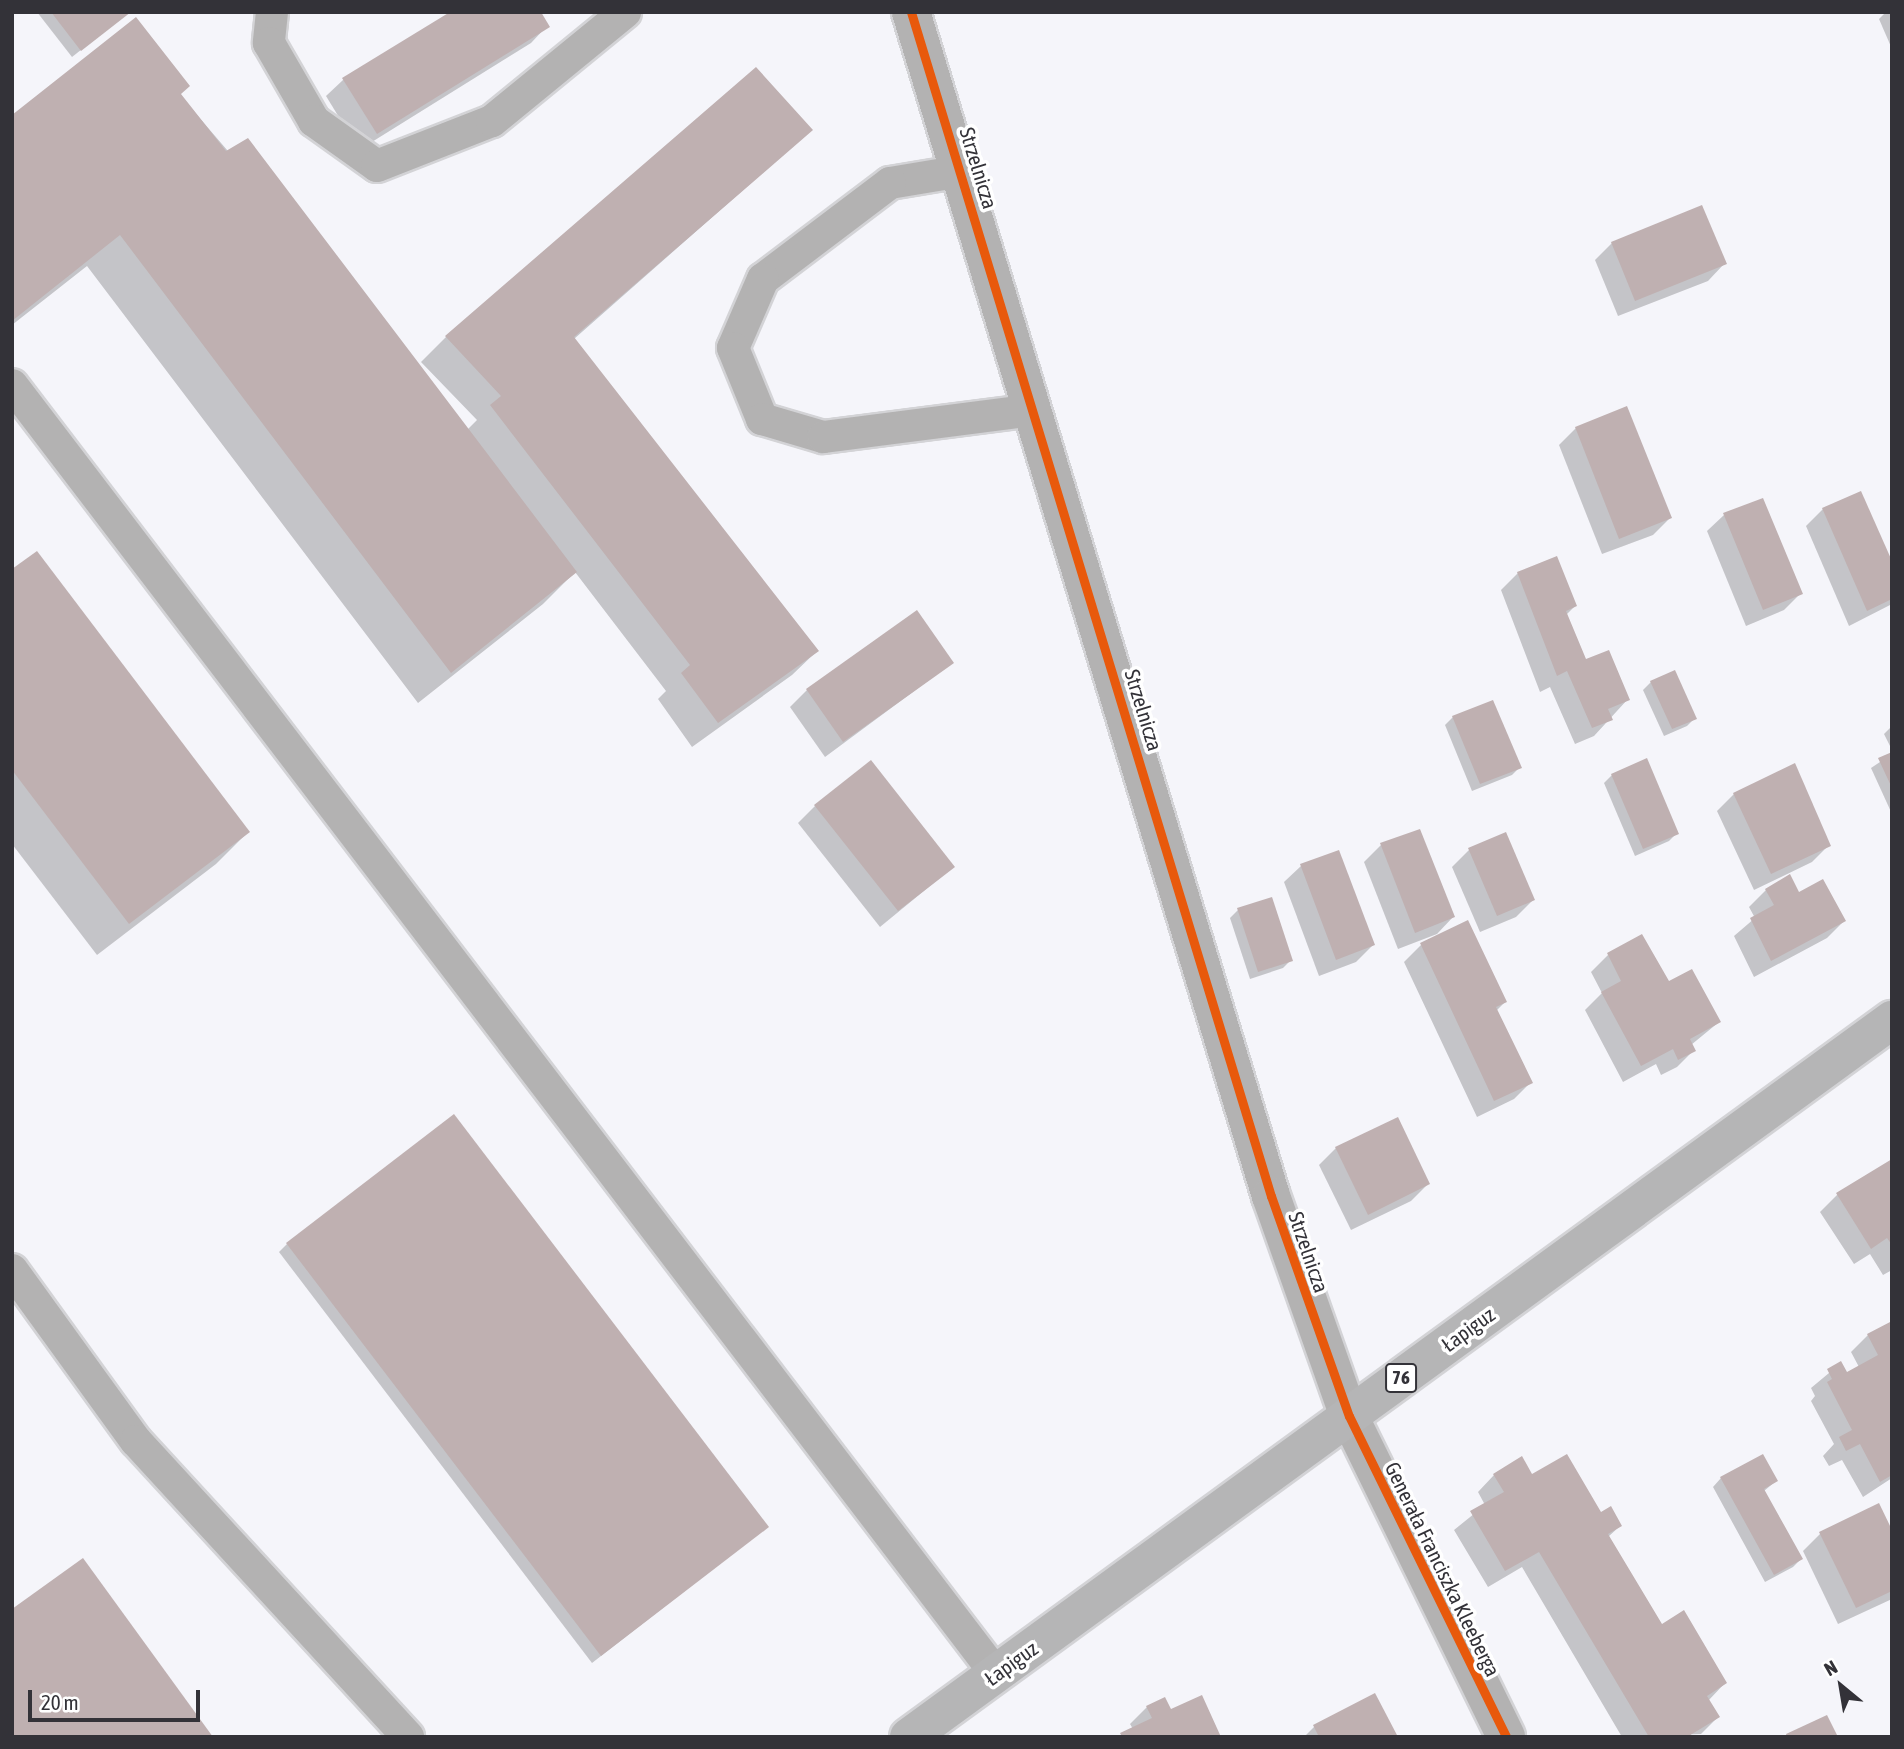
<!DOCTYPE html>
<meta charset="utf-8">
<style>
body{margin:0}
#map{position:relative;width:1904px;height:1749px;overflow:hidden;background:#f5f5fa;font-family:"Asap Condensed",sans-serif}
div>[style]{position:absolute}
.shadow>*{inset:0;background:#0003}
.building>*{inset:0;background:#bfb0b1}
.roads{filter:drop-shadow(2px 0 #d3d3d6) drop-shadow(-2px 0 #d3d3d6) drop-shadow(0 2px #d3d3d6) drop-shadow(0 -2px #d3d3d6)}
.lane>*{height:32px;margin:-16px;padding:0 16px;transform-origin:16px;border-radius:16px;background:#b3b2b2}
.street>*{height:38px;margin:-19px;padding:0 19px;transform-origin:19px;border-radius:19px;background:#b3b2b2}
.primary>*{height:38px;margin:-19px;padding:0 19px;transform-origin:19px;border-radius:19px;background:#b5b5b6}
.cycleway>*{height:9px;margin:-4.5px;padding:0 4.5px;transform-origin:4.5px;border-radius:4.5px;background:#e8590c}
span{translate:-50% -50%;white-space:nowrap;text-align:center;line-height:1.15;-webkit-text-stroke:7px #fff;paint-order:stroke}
.shield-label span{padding:2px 5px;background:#fff;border:2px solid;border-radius:5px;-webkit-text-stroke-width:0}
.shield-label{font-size:19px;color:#333238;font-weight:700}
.street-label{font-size:21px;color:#333238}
.frame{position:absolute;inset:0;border:14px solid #333238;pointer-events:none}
.north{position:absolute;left:1806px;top:1651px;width:70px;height:70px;-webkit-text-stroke:5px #fff;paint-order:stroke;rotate:330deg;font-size:19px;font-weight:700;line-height:28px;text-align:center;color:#333238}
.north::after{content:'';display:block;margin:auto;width:24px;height:32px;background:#333238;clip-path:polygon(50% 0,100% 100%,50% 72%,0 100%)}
.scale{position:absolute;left:28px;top:1690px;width:172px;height:32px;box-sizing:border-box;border:4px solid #333238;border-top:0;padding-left:9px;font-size:21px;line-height:24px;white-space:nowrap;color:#333238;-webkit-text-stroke:5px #fff;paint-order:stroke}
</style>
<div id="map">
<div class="shadow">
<div style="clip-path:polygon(37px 12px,129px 12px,72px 57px)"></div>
<div style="clip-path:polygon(1886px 12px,1892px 12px,1892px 49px,1879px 19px)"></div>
<div style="clip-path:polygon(547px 26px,531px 43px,359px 150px,326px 96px,343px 80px)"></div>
<div style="clip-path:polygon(179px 94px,467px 430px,477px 420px,421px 362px,446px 337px,682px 134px,811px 130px,574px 339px,817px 651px,792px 675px,692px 747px,658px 699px,666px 691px,575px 572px,543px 604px,418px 703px,87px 266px,12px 325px,12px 117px)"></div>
<div style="clip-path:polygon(1612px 243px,1724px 264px,1708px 281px,1618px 316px,1595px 260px)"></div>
<div style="clip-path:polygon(1576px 428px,1670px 518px,1653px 535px,1602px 554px,1559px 445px)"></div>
<div style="clip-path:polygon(1823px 509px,1892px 566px,1892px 604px,1849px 626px,1806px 526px)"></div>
<div style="clip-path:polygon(1724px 515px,1801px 593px,1784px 610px,1746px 626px,1707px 531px)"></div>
<div style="clip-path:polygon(12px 571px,248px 832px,216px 864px,97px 955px,12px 844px)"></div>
<div style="clip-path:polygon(1518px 573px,1575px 606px,1566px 615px,1585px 662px,1628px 699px,1594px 736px,1575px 744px,1550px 687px,1540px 692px,1501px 590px)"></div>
<div style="clip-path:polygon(952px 663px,825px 757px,790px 707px,807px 690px)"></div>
<div style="clip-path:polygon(1651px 682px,1695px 718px,1687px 726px,1664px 736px,1643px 690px)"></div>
<div style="clip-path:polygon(1453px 717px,1520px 767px,1512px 775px,1472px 791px,1445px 725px)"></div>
<div style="clip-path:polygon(1892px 726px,1892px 750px,1884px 734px)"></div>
<div style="clip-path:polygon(1892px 754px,1892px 814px,1871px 768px)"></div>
<div style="clip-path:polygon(1612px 775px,1677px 833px,1669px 841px,1635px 856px,1604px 783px)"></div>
<div style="clip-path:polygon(1734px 794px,1829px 845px,1812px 862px,1754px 890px,1717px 811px)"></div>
<div style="clip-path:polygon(815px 806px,953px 867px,880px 927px,798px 823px)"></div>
<div style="clip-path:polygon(1381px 845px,1453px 917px,1437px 934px,1398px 949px,1364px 862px)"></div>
<div style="clip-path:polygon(1469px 850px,1533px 900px,1516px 917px,1480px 932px,1452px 867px)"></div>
<div style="clip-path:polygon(1301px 866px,1373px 945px,1356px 962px,1319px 976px,1284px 882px)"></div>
<div style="clip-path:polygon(1766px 890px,1844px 921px,1827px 938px,1754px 977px,1734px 936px,1755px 918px,1749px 907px)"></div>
<div style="clip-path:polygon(1238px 910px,1291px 960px,1283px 968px,1250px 979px,1230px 918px)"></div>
<div style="clip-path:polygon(1421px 945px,1505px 1002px,1496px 1011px,1531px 1082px,1514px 1099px,1477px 1117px,1404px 962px)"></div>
<div style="clip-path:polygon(1608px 955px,1668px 984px,1719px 1022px,1691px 1045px,1694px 1050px,1677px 1067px,1661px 1075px,1656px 1064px,1623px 1082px,1585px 1010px,1602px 993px,1591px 972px)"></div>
<div style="clip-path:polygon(1336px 1148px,1428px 1184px,1411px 1201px,1351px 1230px,1319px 1165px)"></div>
<div style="clip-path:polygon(1892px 1161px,1892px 1270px,1883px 1275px,1870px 1254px,1854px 1264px,1820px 1212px,1837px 1195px)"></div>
<div style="clip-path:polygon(287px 1244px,767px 1527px,592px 1663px,279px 1252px)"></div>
<div style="clip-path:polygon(1892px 1323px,1892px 1478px,1863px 1497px,1842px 1460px,1829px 1466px,1823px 1456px,1834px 1444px,1811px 1401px,1815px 1396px,1811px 1388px,1841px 1363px,1846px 1374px,1859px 1367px,1851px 1352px,1868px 1335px)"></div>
<div style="clip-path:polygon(1494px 1475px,1531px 1477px,1620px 1526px,1608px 1537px,1662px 1626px,1725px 1683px,1708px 1701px,1718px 1717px,1701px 1734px,1622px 1737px,1522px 1567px,1488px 1587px,1454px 1530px,1485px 1505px,1478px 1492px)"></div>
<div style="clip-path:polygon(1721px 1478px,1776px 1481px,1764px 1491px,1801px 1559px,1793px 1567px,1765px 1582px,1713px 1487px)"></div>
<div style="clip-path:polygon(1878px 1506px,1892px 1534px,1892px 1599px,1838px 1624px,1803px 1551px,1820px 1534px)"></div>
<div style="clip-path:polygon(1147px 1707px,1170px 1712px,1220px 1737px,1119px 1737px,1133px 1729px,1130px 1724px)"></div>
<div style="clip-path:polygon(1314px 1727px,1396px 1737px,1304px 1737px)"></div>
</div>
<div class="building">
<div style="clip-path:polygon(51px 12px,131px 12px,81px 51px)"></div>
<div style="clip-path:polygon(450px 12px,541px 12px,550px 27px,377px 134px,342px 78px)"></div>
<div style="clip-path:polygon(136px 17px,190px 86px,181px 94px,226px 151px,248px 138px,577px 572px,451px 673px,120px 235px,12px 321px,12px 115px)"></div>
<div style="clip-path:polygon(756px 67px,813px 130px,574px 337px,819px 651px,718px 723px,681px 673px,690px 665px,490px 405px,501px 396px,445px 336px)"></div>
<div style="clip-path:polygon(1702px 205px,1727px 264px,1635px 301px,1611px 242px)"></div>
<div style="clip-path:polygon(1627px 406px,1672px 518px,1619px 539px,1575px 427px)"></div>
<div style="clip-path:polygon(1861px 491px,1892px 561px,1892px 599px,1867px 611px,1822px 508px)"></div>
<div style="clip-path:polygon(1763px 498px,1803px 594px,1763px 610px,1723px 513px)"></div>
<div style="clip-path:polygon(37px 551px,250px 832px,129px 924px,12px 770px,12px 569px)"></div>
<div style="clip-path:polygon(1557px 556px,1577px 606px,1566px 611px,1586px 659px,1609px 650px,1630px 700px,1608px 709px,1613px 720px,1592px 728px,1567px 671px,1557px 676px,1517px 572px)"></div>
<div style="clip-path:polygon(917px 610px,954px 663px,843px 742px,806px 689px)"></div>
<div style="clip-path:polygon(1675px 670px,1697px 719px,1672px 729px,1650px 681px)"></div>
<div style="clip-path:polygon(1493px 700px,1522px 768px,1480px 784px,1452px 716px)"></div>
<div style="clip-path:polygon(1892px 752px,1892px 788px,1878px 758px)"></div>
<div style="clip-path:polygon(1647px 758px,1679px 834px,1643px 849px,1611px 774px)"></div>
<div style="clip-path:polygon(871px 760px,955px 867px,898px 911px,814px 805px)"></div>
<div style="clip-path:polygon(1795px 763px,1831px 846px,1771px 874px,1733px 793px)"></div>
<div style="clip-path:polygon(1420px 829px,1455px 917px,1415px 933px,1380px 843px)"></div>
<div style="clip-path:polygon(1506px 832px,1535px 900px,1497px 916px,1468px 848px)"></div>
<div style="clip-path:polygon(1339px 850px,1375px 945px,1336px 960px,1300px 864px)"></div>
<div style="clip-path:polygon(1790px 874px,1799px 892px,1823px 879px,1846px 921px,1771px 961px,1750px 918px,1774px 905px,1765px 889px)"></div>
<div style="clip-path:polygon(1272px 897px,1293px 961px,1258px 972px,1237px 908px)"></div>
<div style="clip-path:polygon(1468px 920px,1507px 1002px,1496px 1007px,1533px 1083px,1494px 1101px,1420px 943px)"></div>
<div style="clip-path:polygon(1642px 934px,1669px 981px,1692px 969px,1721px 1022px,1690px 1039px,1696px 1051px,1678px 1060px,1673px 1049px,1641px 1066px,1601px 992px,1621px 981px,1607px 953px)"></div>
<div style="clip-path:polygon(454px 1114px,769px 1527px,601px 1656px,286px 1243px)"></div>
<div style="clip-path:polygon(1398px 1117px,1430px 1184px,1368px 1215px,1335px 1147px)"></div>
<div style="clip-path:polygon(1892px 1159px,1892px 1245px,1887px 1238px,1871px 1249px,1836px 1193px)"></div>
<div style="clip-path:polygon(1892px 1321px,1892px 1475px,1880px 1482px,1860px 1444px,1846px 1451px,1839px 1437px,1852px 1430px,1827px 1382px,1832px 1379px,1827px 1369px,1841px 1361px,1847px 1372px,1878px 1355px,1867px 1334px)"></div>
<div style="clip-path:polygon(1567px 1454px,1601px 1512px,1611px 1506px,1622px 1526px,1608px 1534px,1662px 1624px,1684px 1610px,1727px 1683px,1707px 1696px,1720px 1717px,1687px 1737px,1649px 1737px,1539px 1552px,1505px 1571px,1470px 1511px,1504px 1492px,1493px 1474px,1522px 1456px,1532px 1474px)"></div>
<div style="clip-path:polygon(1763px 1454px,1778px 1481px,1764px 1489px,1803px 1559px,1774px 1575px,1720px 1477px)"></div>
<div style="clip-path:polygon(1879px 1503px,1892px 1530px,1892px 1591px,1856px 1608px,1819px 1532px)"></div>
<div style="clip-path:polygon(83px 1558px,213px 1737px,12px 1737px,12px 1609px)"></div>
<div style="clip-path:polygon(1375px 1693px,1398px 1737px,1319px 1737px,1313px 1725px)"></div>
<div style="clip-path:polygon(1202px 1695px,1221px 1737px,1122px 1737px,1120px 1733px,1152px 1718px,1146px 1706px,1165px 1697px,1171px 1709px)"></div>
<div style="clip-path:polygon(1827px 1715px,1838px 1737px,1787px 1737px,1786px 1734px)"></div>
</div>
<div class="roads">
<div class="lane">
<div style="left:272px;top:12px;width:31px;rotate:96deg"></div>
<div style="left:269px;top:43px;width:90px;rotate:60deg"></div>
<div style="left:314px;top:121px;width:77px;rotate:35.5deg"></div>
<div style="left:377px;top:166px;width:123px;rotate:-21.4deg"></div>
<div style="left:492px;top:121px;width:172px;rotate:-39.3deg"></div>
<div style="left:962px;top:171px;width:73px;rotate:170.5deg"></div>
<div style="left:890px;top:183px;width:159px;rotate:142.9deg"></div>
<div style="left:763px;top:279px;width:75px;rotate:113.5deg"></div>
<div style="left:733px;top:348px;width:77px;rotate:67.8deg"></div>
<div style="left:762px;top:419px;width:64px;rotate:16.4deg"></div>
<div style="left:823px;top:437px;width:213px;rotate:-7.3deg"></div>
<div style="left:12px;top:385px;width:1622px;rotate:52.64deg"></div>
<div style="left:12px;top:1270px;width:211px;rotate:54.1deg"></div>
<div style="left:136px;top:1441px;width:402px;rotate:47.4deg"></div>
</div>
<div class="street">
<div style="left:911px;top:12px;width:1238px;rotate:73.09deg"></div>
<div style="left:1271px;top:1196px;width:233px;rotate:70.5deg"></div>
<div style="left:1349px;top:1416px;width:357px;rotate:63.9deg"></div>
</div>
<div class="primary">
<div style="left:909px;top:1737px;width:1217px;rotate:-36.11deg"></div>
</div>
</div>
<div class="cycleway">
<div style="left:911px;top:12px;width:1238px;rotate:73.09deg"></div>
<div style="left:1271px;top:1196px;width:233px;rotate:70.5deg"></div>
<div style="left:1349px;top:1416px;width:357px;rotate:63.9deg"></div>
</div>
<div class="shield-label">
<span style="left:1401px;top:1378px">76</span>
</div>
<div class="street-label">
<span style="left:979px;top:168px;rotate:73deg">Strzelnicza</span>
<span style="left:1144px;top:710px;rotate:73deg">Strzelnicza</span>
<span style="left:1309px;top:1252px;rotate:71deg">Strzelnicza</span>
<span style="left:1468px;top:1329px;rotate:-36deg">Łapiguz</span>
<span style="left:1443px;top:1569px;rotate:64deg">Generała Franciszka Kleeberga</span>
<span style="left:1011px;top:1663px;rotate:-36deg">Łapiguz</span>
</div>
<div class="frame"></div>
<div class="north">N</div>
<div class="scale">20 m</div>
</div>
